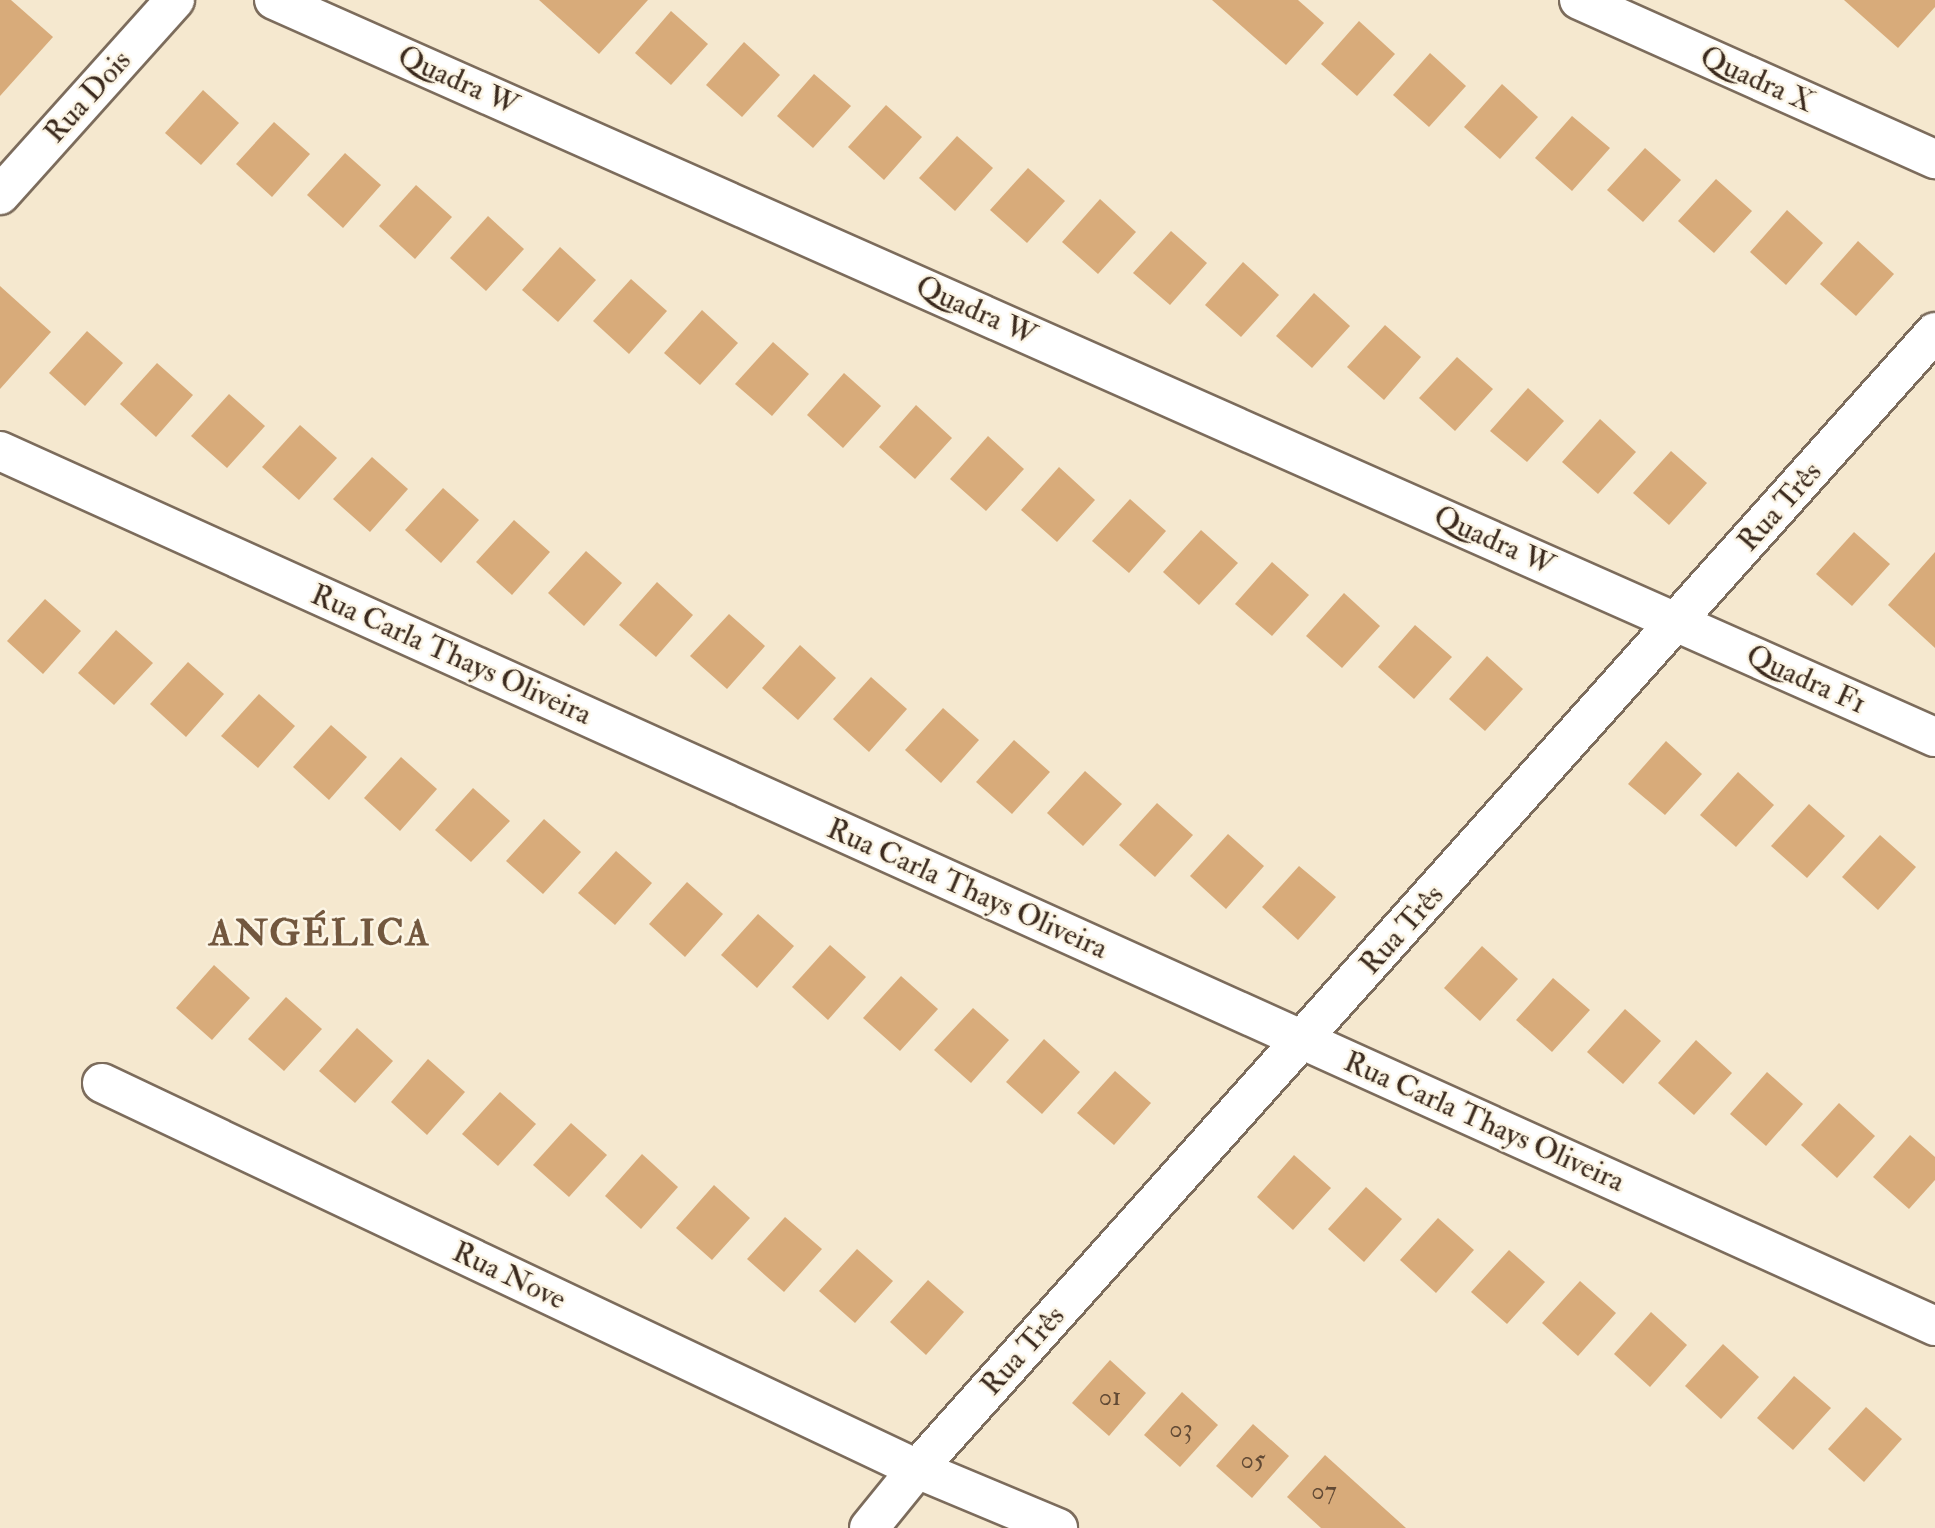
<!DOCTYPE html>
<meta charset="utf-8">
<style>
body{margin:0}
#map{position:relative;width:1935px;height:1528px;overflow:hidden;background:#f5e8cf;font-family:"IM FELL Double Pica",serif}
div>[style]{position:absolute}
.building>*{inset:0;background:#d8ab7a}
.roads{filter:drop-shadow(2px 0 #7c6c5c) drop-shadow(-2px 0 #7c6c5c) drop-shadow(0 2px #7c6c5c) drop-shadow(0 -2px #7c6c5c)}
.minor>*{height:38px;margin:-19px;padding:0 19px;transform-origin:19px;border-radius:19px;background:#fff}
span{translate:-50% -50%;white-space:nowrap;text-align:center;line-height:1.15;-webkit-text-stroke:5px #fcf5e5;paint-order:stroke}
.number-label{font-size:26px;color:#624a35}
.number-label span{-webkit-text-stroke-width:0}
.street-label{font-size:30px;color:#3b2a1e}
.district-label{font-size:37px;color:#72573e;font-weight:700;letter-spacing:2px}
</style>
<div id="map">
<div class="building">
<div style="clip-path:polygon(0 0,11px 0,53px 37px,0 96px)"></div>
<div style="clip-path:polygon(539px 0,648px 0,599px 54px)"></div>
<div style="clip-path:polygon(1212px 0,1298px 0,1324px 23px,1286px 65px)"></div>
<div style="clip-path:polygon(1844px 0,1935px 0,1935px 7px,1898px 48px)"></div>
<div style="clip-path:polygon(671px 11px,708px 44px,671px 85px,635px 53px)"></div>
<div style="clip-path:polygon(1359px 21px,1395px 54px,1357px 96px,1321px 64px)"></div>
<div style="clip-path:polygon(744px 42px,780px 75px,742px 117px,706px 85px)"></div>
<div style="clip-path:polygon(1430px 53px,1466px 86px,1429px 127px,1393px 95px)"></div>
<div style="clip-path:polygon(814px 74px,851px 106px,813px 148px,777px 116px)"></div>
<div style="clip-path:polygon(1502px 84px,1538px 117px,1500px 159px,1464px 127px)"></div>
<div style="clip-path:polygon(203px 90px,239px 123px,201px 165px,165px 133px)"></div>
<div style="clip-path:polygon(886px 105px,922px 137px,884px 180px,848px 147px)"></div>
<div style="clip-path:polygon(1572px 116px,1610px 148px,1572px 191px,1535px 158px)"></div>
<div style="clip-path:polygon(274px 122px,310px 154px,272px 197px,236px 164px)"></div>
<div style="clip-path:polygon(957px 136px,993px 168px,955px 211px,919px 178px)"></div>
<div style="clip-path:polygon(1645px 148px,1681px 180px,1643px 222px,1607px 190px)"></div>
<div style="clip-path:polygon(345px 153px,381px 185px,343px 228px,307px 195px)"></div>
<div style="clip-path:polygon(1028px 168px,1065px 201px,1027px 243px,990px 210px)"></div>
<div style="clip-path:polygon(1716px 179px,1752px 211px,1714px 253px,1678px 221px)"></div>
<div style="clip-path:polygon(416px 185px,452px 217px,415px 259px,379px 226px)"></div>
<div style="clip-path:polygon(1100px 199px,1136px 232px,1098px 274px,1062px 242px)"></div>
<div style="clip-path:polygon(1787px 210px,1823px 243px,1786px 285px,1750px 252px)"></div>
<div style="clip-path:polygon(488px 216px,524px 249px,486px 291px,450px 258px)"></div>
<div style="clip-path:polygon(1171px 231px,1207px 263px,1170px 305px,1133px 273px)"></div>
<div style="clip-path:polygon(1858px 241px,1894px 274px,1856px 316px,1820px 284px)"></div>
<div style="clip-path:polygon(560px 247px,596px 280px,558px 322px,522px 290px)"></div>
<div style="clip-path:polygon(1243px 262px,1279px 295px,1241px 337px,1205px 305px)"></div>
<div style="clip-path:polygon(631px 279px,667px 311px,629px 354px,593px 321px)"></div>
<div style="clip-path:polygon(0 286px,51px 332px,0 389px)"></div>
<div style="clip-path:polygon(1314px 293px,1350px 326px,1312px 368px,1276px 336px)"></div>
<div style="clip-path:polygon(702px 310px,738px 343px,700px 385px,664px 353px)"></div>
<div style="clip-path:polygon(1385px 325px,1421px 357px,1384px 400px,1347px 367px)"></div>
<div style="clip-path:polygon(87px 331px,123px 363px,85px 406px,49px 373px)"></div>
<div style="clip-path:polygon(773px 342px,809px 374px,772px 416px,735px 384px)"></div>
<div style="clip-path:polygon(1457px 357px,1493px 389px,1455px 431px,1419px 398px)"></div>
<div style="clip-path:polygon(157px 363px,193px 395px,156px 437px,120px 404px)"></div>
<div style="clip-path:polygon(844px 373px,881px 406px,843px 448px,807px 415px)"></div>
<div style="clip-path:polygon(1528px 388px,1564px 421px,1527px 462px,1490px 431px)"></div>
<div style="clip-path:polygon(229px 394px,265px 426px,227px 468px,191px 436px)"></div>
<div style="clip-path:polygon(916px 405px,952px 438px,915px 479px,879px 447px)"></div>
<div style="clip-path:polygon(1600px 419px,1636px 452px,1598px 494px,1562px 462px)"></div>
<div style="clip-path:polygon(300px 425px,337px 458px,299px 500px,262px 467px)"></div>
<div style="clip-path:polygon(988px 436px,1024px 469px,986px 511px,950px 479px)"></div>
<div style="clip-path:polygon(1671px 451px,1707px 483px,1669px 525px,1633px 493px)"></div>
<div style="clip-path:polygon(372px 457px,408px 489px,370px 532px,333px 499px)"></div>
<div style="clip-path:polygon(1059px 467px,1095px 500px,1057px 542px,1021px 510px)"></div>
<div style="clip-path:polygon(443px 488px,479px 520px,441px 563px,405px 530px)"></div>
<div style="clip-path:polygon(1130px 499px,1166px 531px,1129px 573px,1092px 541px)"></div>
<div style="clip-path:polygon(514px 520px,550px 552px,512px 595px,476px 562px)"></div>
<div style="clip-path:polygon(1201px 530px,1238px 563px,1199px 605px,1163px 572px)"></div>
<div style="clip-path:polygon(1854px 532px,1890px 564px,1852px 606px,1816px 574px)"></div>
<div style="clip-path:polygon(586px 551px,622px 583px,584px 626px,548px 593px)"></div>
<div style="clip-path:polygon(1935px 552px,1935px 648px,1888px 605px)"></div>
<div style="clip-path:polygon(1272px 562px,1309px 595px,1272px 636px,1235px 604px)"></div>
<div style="clip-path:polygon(657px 582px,693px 615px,656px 657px,619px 625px)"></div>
<div style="clip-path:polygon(1344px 593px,1380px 626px,1342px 668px,1306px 636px)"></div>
<div style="clip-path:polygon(45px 599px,81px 631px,43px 674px,7px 641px)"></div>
<div style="clip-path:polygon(729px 614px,765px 646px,727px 689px,690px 656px)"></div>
<div style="clip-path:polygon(1415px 625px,1452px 657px,1414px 699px,1378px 667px)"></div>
<div style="clip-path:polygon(116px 630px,153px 663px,114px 705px,78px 673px)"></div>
<div style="clip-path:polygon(800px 645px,836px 678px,798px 720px,762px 688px)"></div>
<div style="clip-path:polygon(1487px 656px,1523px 689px,1485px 731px,1449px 699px)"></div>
<div style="clip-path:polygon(188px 662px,224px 694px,186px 737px,150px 704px)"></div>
<div style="clip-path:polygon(871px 677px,907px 709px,869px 752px,833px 719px)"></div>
<div style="clip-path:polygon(259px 694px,295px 726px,258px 768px,221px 736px)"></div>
<div style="clip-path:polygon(943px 708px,979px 740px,941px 783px,905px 750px)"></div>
<div style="clip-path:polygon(331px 725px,367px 757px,329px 800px,293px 767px)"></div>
<div style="clip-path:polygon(1014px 740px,1050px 772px,1012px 814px,976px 782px)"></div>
<div style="clip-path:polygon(1666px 741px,1702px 774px,1665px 815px,1628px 784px)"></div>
<div style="clip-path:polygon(401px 757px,437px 789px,400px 831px,364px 798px)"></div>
<div style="clip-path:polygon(1085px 771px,1122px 804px,1083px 846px,1047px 813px)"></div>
<div style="clip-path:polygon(1738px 772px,1774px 805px,1736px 847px,1700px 815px)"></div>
<div style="clip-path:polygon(473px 788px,510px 821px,471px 862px,435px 830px)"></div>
<div style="clip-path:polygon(1157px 803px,1193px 835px,1155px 877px,1119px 845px)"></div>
<div style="clip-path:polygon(1809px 804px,1845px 836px,1807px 878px,1771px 846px)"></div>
<div style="clip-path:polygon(544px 819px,581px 852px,543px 894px,506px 861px)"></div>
<div style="clip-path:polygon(1228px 834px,1264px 866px,1226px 909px,1190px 876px)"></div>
<div style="clip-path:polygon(1880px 835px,1916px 867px,1878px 910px,1842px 877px)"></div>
<div style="clip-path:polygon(616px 851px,652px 883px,615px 925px,578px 893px)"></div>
<div style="clip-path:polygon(1299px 866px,1336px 897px,1298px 940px,1262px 907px)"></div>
<div style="clip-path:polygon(687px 882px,723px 914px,685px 957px,649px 924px)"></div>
<div style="clip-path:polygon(758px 914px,794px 946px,757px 988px,721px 955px)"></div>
<div style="clip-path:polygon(830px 945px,866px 977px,828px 1020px,792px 987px)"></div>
<div style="clip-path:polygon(1482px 946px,1518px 979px,1480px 1021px,1444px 988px)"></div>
<div style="clip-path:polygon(214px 965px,250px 998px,212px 1040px,176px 1008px)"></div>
<div style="clip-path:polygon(901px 976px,938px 1009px,900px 1051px,863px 1018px)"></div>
<div style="clip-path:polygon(1553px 978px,1590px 1010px,1552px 1052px,1516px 1020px)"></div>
<div style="clip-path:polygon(286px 997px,322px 1029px,284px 1071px,248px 1039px)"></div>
<div style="clip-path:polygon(973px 1008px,1009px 1040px,971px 1083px,934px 1050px)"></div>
<div style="clip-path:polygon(1625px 1009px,1661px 1041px,1623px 1084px,1587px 1052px)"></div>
<div style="clip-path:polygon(357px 1028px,393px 1061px,355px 1103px,319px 1071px)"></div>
<div style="clip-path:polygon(1044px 1039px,1080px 1072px,1042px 1114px,1006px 1082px)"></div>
<div style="clip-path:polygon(1696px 1040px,1732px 1073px,1694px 1115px,1658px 1083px)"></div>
<div style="clip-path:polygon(428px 1059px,465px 1092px,427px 1135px,391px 1102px)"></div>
<div style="clip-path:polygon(1115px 1071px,1151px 1103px,1114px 1145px,1077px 1113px)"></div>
<div style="clip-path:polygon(1767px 1072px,1803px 1104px,1766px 1146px,1730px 1114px)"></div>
<div style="clip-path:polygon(500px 1092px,536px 1124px,498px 1166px,462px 1134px)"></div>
<div style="clip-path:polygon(1839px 1103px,1875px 1136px,1837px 1178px,1801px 1145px)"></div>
<div style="clip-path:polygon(571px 1123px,607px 1155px,569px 1197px,533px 1165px)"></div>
<div style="clip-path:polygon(1910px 1135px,1935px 1157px,1935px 1180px,1909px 1209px,1873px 1177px)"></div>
<div style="clip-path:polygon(642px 1154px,678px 1187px,641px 1229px,605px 1196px)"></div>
<div style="clip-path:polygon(1294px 1155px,1331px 1188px,1293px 1230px,1257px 1197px)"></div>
<div style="clip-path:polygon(714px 1185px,750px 1218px,712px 1260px,676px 1228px)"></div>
<div style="clip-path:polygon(1366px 1187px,1402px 1219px,1364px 1262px,1328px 1229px)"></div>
<div style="clip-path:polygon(785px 1217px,822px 1249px,784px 1292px,747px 1259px)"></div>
<div style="clip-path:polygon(1438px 1218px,1474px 1250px,1436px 1293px,1400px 1260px)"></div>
<div style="clip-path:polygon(857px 1249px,893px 1281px,855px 1323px,819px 1291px)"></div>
<div style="clip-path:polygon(1509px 1250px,1545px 1282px,1507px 1324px,1471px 1292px)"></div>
<div style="clip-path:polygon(928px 1280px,964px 1312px,926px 1355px,890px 1322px)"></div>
<div style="clip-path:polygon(1580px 1281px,1616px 1313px,1578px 1356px,1542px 1323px)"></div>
<div style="clip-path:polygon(1651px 1312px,1687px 1345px,1650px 1387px,1614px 1354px)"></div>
<div style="clip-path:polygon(1723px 1344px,1759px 1377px,1721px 1419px,1685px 1386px)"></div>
<div style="clip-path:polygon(1110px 1360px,1146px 1393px,1109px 1436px,1072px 1403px)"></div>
<div style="clip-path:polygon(1794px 1376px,1831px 1408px,1793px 1450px,1757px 1418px)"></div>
<div style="clip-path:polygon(1182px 1392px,1218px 1425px,1180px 1467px,1144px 1435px)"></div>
<div style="clip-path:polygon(1866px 1407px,1902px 1439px,1864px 1482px,1828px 1449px)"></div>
<div style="clip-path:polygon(1253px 1424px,1289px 1456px,1252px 1498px,1216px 1466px)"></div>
<div style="clip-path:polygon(1325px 1455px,1406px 1528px,1321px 1528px,1287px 1497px)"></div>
</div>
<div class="roads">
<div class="minor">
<div style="left:274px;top:0;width:1817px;rotate:23.93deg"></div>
<div style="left:1579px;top:0;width:390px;rotate:24.1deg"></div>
<div style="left:0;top:195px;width:262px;rotate:-48.1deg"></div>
<div style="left:0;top:451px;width:2124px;rotate:24.33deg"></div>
<div style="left:102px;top:1083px;width:902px;rotate:25.34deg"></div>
<div style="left:917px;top:1469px;width:153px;rotate:22.7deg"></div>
<div style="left:869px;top:1528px;width:76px;rotate:-50.9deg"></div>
<div style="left:917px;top:1469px;width:1526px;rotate:-48.16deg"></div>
</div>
</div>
<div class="number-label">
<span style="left:1110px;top:1398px">01</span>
<span style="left:1181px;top:1430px">03</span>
<span style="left:1253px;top:1461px">05</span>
<span style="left:1324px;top:1492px">07</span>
</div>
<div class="street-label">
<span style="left:1757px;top:80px;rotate:24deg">Quadra X</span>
<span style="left:458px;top:81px;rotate:24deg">Quadra W</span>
<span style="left:88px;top:97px;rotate:-48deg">Rua Dois</span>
<span style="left:976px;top:311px;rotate:24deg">Quadra W</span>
<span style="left:1780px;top:507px;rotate:-48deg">Rua Três</span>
<span style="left:1494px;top:541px;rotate:24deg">Quadra W</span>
<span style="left:451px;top:655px;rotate:24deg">Rua Carla Thays Oliveira</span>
<span style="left:1806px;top:680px;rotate:24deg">Quadra F1</span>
<span style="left:967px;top:889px;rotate:24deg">Rua Carla Thays Oliveira</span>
<span style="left:1402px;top:930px;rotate:-48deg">Rua Três</span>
<span style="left:1484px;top:1122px;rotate:24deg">Rua Carla Thays Oliveira</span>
<span style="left:509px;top:1276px;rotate:25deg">Rua Nove</span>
<span style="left:1023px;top:1351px;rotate:-48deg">Rua Três</span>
</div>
<div class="district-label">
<span style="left:320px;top:934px">ANGÉLICA</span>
</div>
</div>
